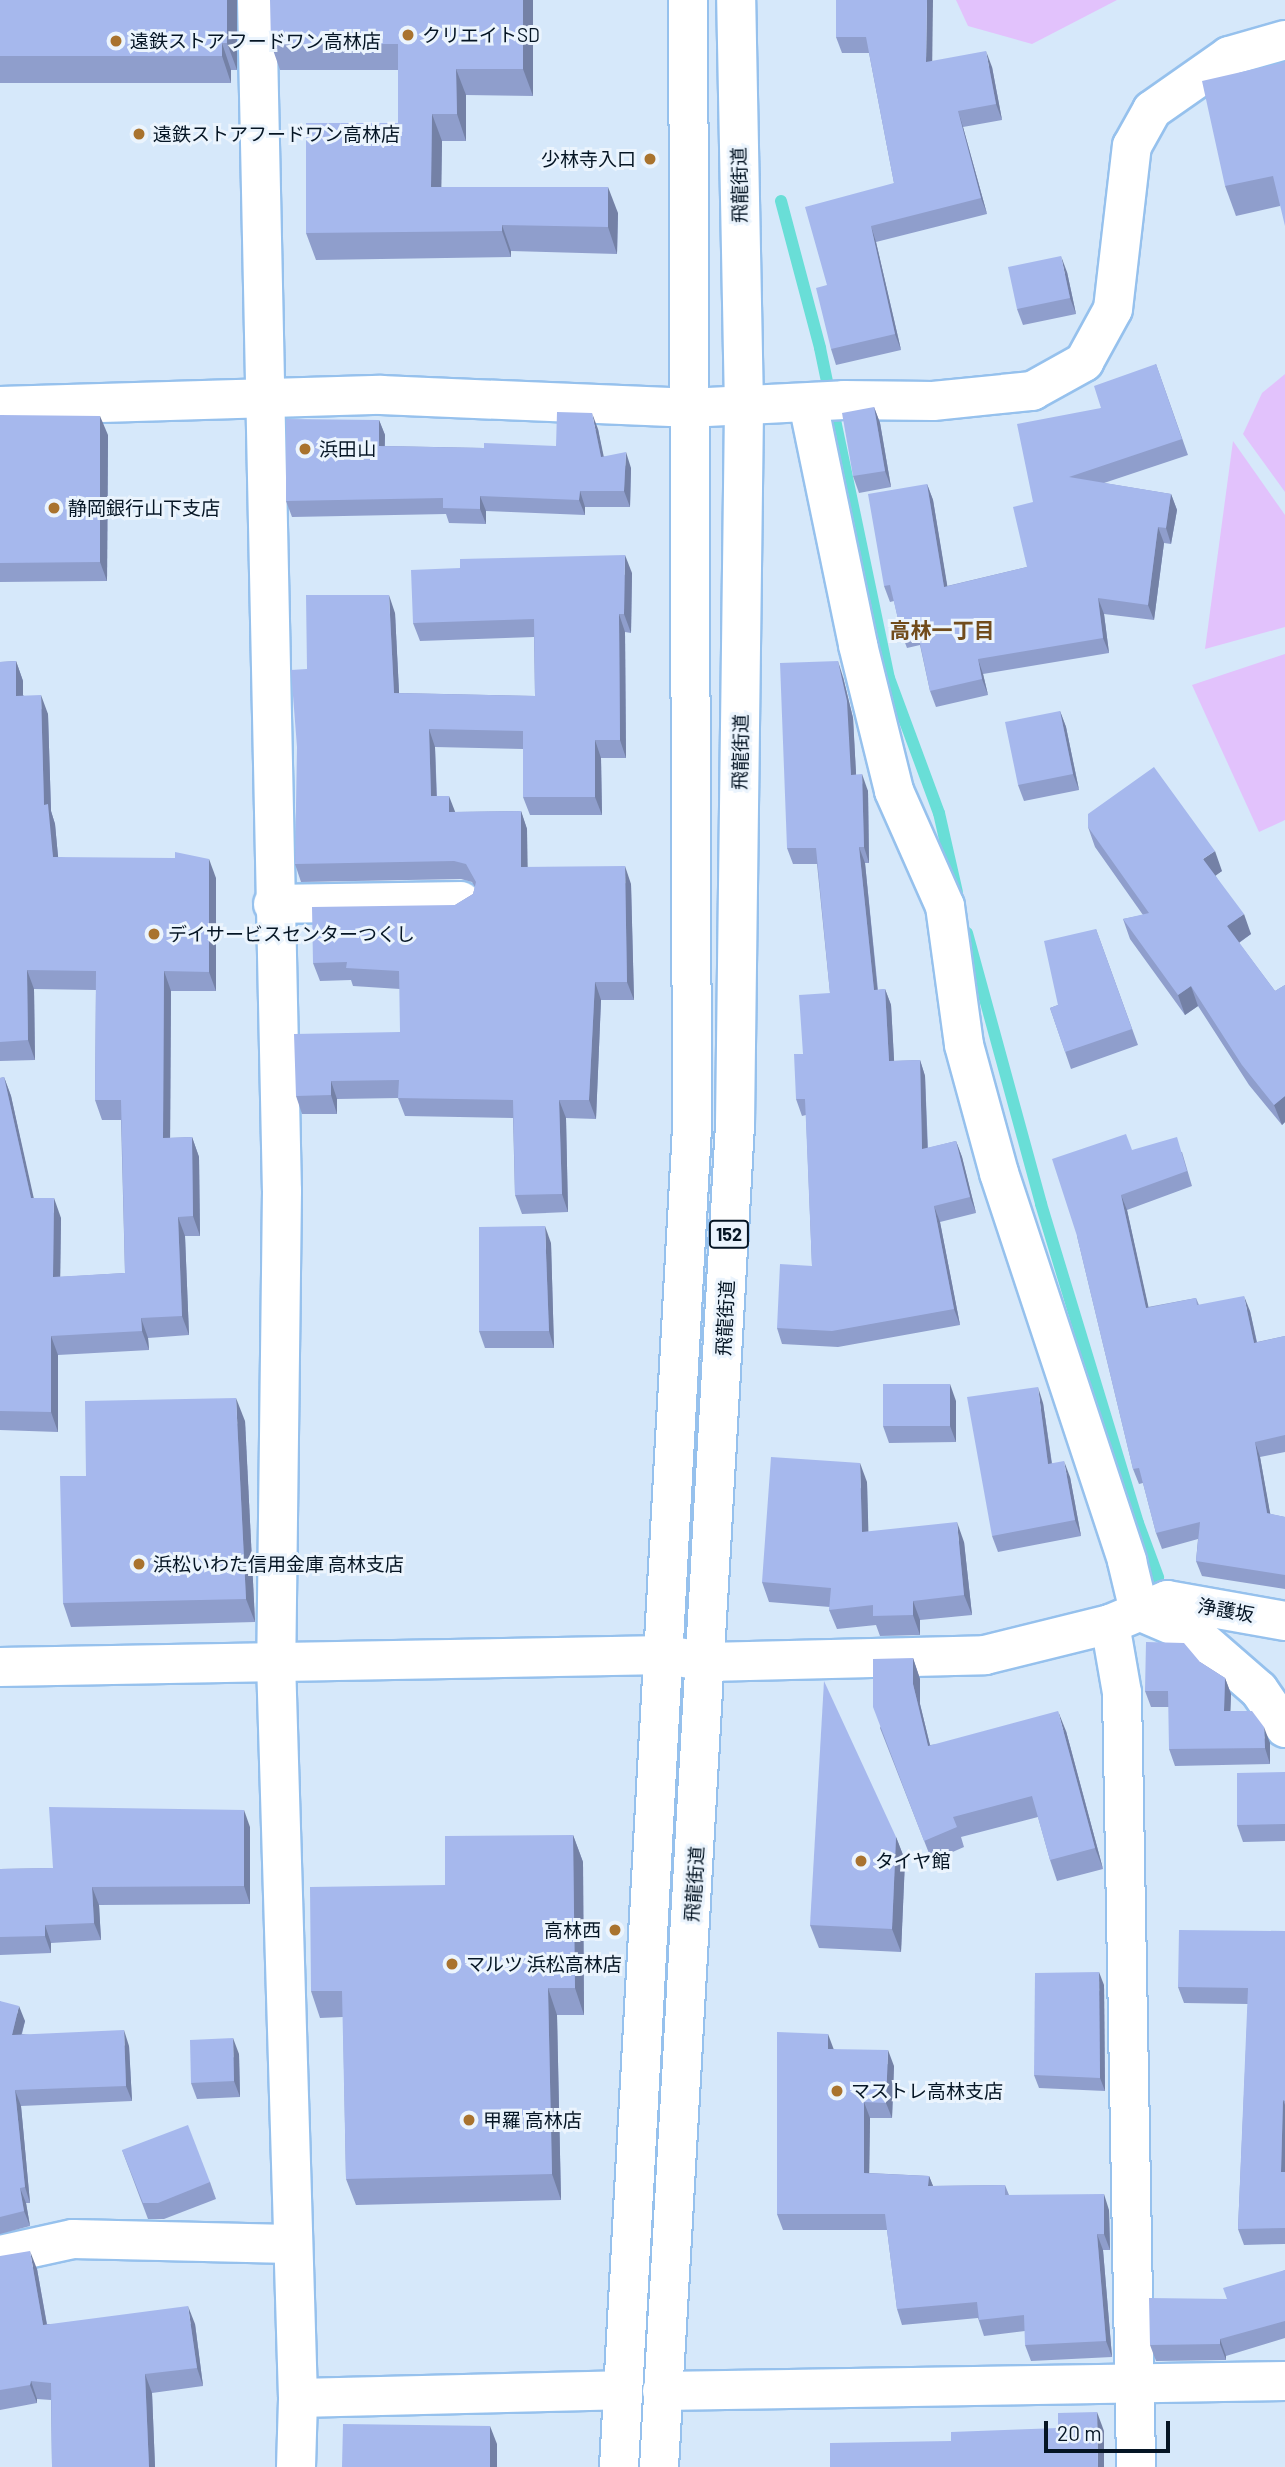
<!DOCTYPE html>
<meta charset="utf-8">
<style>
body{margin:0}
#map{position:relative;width:1285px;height:2467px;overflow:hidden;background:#d6e8fa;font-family:Barlow,"Noto Sans JP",sans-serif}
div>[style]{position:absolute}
.green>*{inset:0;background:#e2c2fc}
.stream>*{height:12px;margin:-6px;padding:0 6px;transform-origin:6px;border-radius:6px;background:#69ded7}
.roads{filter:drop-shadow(2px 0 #96c1ed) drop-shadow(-2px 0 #96c1ed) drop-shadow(0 2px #96c1ed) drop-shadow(0 -2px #96c1ed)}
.minor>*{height:38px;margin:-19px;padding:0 19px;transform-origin:19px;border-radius:19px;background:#fff}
.highway>*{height:38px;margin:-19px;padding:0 19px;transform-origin:19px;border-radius:19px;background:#fff}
.wall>*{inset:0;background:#8f9ecc}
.shaded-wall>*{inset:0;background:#7481a6}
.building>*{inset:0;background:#a6b8ed}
.dots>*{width:19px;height:19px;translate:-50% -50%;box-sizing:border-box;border:4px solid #ebf4fd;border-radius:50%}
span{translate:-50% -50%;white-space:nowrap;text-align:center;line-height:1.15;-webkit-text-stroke:6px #ebf4fd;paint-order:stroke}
.shield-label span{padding:2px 5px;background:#ebf4fd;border:2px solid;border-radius:5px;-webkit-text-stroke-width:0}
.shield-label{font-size:18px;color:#051524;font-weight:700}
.poi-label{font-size:19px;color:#051524}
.left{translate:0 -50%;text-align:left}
.right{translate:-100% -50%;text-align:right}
.street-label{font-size:19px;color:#051524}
.neighbourhood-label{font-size:21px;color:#714c1c;font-weight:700}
.scale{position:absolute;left:1044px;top:2421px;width:126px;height:32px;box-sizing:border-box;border:4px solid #051524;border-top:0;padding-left:9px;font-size:21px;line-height:24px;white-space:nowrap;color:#051524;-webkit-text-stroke:5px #ebf4fd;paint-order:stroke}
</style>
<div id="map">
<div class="green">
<div style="clip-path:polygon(956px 0,1117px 0,1032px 44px,968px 26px)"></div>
<div style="clip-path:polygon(1285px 374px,1285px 492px,1243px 434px,1262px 393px)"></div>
<div style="clip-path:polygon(1233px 441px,1285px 515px,1285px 627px,1205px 649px)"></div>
<div style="clip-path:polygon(1285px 654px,1285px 820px,1259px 832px,1192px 685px)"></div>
</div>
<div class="stream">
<div style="left:781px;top:201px;width:152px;rotate:75.1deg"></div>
<div style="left:820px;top:348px;width:337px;rotate:78.2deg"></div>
<div style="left:889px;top:678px;width:144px;rotate:69.7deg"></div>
<div style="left:939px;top:813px;width:81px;rotate:77.2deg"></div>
<div style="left:967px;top:933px;width:281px;rotate:74.7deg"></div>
<div style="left:1041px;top:1204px;width:333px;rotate:73.1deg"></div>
<div style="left:1138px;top:1523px;width:58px;rotate:69.7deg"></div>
</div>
<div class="roads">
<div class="minor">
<div style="left:257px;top:0;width:1191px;rotate:88.8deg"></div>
<div style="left:282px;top:1191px;width:470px;rotate:90.7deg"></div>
<div style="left:276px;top:1661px;width:737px;rotate:88.29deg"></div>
<div style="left:808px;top:403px;width:247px;rotate:78.3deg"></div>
<div style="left:858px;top:645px;width:150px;rotate:76.1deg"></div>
<div style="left:894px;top:791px;width:126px;rotate:66.1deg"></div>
<div style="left:945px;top:906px;width:140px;rotate:82.2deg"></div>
<div style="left:964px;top:1045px;width:133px;rotate:74.7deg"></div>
<div style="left:999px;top:1173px;width:409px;rotate:71.7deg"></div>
<div style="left:1127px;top:1561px;width:51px;rotate:76.5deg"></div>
<div style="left:1139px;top:1611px;width:63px;rotate:23.3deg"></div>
<div style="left:1197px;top:1636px;width:82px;rotate:41.1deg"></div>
<div style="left:1259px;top:1690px;width:46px;rotate:55.6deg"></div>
<div style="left:0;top:406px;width:381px;rotate:-1.7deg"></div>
<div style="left:381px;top:395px;width:307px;rotate:2.4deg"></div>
<div style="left:688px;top:408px;width:156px;rotate:-2.9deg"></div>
<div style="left:844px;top:400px;width:89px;rotate:0.6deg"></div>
<div style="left:933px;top:401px;width:100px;rotate:-5.8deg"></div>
<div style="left:1032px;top:391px;width:60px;rotate:-29.1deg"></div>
<div style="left:1084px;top:362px;width:60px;rotate:-61.3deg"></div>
<div style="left:1113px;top:309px;width:164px;rotate:-83.4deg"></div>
<div style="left:1132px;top:146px;width:41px;rotate:-60.9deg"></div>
<div style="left:1152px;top:110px;width:94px;rotate:-35deg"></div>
<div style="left:1229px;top:56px;width:58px;rotate:-15.9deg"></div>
<div style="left:273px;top:904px;width:188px;rotate:-0.9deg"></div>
<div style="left:1110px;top:1624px;width:70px;rotate:80.1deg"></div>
<div style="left:1122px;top:1693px;width:774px;rotate:88.96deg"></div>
<div style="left:0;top:1667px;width:666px;rotate:-1.03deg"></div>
<div style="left:666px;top:1655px;width:43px;rotate:9.5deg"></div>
<div style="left:708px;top:1662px;width:277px;rotate:-1.4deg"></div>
<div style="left:985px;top:1655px;width:129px;rotate:-13.9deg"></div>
<div style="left:1110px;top:1624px;width:62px;rotate:-22.8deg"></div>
<div style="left:1167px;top:1600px;width:120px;rotate:10.1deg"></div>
<div style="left:0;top:2255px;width:75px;rotate:-12.4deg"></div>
<div style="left:73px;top:2239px;width:218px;rotate:1.3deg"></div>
<div style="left:662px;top:2391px;width:623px;rotate:-0.92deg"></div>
<div style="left:296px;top:2467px;width:69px;rotate:-88.3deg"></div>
<div style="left:298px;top:2398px;width:322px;rotate:-1.4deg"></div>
</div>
<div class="highway">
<div style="left:619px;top:2467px;width:1343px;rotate:-86.88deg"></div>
<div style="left:692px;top:1126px;width:1126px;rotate:-90.2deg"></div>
<div style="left:659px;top:2467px;width:1344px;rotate:-86.76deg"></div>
<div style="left:735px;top:1125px;width:718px;rotate:-89.28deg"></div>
<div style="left:744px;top:407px;width:407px;rotate:-91.1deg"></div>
</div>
</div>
<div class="wall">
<div style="clip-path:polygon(0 0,237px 0,237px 70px,231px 70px,231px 83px,0 83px)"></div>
<div style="clip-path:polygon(533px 0,533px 96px,466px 95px,466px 141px,442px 141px,441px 187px,618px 213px,617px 254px,511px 251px,511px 257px,316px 260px,306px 233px,398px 123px,398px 70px,280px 70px,271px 44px)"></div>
<div style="clip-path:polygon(836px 0,932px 61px,992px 67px,1002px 120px,963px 127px,987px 214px,876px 242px,901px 350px,836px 365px,831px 349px,827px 285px,894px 183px,869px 53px,842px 53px,836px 37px)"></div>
<div style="clip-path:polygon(1285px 62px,1280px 206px,1236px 216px,1225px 186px)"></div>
<div style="clip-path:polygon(1067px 272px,1076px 314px,1023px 325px,1017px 309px)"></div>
<div style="clip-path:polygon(1156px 364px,1188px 455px,1104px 483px,1171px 494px,1177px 510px,1171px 544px,1164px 543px,1154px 620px,1104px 614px,1109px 653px,983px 674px,988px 695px,936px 707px,930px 691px,920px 645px,907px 648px,901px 632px,894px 601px,890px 602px,884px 586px,927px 484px,933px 500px,947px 586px,1027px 567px,1033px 502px,1101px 408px)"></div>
<div style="clip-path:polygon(874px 407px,880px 423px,891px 487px,859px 493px,853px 476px)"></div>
<div style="clip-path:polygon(0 415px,108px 435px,107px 581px,0 582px)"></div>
<div style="clip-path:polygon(379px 420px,385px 435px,385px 446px,484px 448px,556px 446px,598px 429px,603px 456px,631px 468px,630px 507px,585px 507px,585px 515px,486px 511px,486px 524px,449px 523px,446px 514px,292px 517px,286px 501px)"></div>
<div style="clip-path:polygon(632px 573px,631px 633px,625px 632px,626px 758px,601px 758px,602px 815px,530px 815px,523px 797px,523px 749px,435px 747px,437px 796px,455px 812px,521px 811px,527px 829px,527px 867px,631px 884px,634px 1000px,601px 1000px,596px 1119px,566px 1118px,568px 1212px,522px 1214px,515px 1195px,513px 1118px,405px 1116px,398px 1098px,337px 1099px,337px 1114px,302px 1114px,296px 1096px,400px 1032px,400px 989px,353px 986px,351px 980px,320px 981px,313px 963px,455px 905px,473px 894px,475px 887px,472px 882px,461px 879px,301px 882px,295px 864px,307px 669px,395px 613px,399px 693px,535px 696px,534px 637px,420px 641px,413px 623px)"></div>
<div style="clip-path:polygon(16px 661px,23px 681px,23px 695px,48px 714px,51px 811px,55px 824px,58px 857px,216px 878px,216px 991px,171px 991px,170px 1138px,192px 1137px,199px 1157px,200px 1236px,185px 1236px,189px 1335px,148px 1338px,149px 1350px,58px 1355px,58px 1432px,0 1430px,0 1078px,4px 1077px,11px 1096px,33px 1198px,61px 1218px,60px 1277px,125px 1273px,121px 1120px,102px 1120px,95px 1100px,96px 990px,34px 989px,35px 1060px,0 1061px,0 662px)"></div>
<div style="clip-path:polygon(843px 677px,853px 718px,856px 775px,868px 791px,869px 863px,865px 863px,878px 990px,885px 989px,891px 1005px,894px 1061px,920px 1060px,925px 1076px,928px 1148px,956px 1141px,962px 1157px,976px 1213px,940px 1222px,960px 1325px,838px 1347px,782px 1344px,777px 1328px,812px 1266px,806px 1115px,802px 1116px,796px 1099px,803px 1054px,830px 993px,817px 864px,793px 864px,787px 848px)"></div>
<div style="clip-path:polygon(1060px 711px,1066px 727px,1079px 790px,1024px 801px,1018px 785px)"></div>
<div style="clip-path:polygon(1088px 827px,1222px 871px,1215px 875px,1251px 934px,1239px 943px,1275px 991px,1285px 985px,1285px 1122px,1282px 1125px,1249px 1085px,1198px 1006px,1185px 1015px,1130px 939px,1123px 919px,1143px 915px,1095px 847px)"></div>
<div style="clip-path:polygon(1096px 929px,1138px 1045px,1071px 1069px,1050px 1008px,1058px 1005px)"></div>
<div style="clip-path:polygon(1132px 1150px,1182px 1152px,1192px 1186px,1127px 1210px,1148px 1307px,1196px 1298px,1199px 1305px,1250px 1311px,1257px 1342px,1285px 1336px,1285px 1452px,1260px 1457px,1270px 1514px,1285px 1517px,1285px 1589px,1202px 1576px,1196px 1561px,1198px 1539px,1162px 1549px,1156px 1533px,1143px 1483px,1139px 1484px,1133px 1469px,1077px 1236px)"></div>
<div style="clip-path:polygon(551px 1243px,554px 1348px,485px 1348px,479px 1331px)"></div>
<div style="clip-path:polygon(956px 1401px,956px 1442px,889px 1443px,883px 1426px)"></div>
<div style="clip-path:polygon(1043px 1403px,1052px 1463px,1070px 1477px,1081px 1536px,998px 1552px,992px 1536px)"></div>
<div style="clip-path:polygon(245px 1421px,255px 1622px,71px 1627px,63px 1603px,86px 1476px)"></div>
<div style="clip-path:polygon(867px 1482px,868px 1532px,964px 1542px,972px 1615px,920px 1620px,920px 1635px,880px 1636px,876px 1625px,837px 1629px,829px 1610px,830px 1607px,769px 1602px,762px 1582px)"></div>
<div style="clip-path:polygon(913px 1658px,920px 1679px,920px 1704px,930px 1745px,1066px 1731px,1103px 1869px,1057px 1881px,1050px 1860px,1038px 1817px,961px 1837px,964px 1847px,932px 1861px,880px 1728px)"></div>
<div style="clip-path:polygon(1200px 1662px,1225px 1678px,1231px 1694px,1230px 1711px,1270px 1743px,1270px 1764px,1175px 1766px,1169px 1749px,1169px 1707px,1151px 1707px,1145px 1691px)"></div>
<div style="clip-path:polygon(1285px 1772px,1285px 1841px,1243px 1842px,1237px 1825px)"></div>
<div style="clip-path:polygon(250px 1827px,250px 1904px,99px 1905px,101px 1940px,51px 1943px,51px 1953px,0 1955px,0 1869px,53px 1868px)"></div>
<div style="clip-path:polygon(573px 1835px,583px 1862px,584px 2015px,557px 2015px,561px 2200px,356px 2205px,346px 2179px,343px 2017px,320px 2018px,311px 1991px,445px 1885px)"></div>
<div style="clip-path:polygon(896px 1837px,905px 1860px,901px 1952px,819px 1948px,810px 1925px)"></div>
<div style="clip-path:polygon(1285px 1931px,1285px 2244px,1244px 2245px,1238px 2229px,1248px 2004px,1184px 2003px,1178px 1987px)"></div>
<div style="clip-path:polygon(1104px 1985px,1105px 2091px,1039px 2088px,1034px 2075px)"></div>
<div style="clip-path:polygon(0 2001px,25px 2021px,22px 2034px,129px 2046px,132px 2101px,21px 2106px,30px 2203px,26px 2203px,30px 2226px,0 2234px)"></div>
<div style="clip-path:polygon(833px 2049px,894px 2066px,892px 2118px,870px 2118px,869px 2173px,929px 2176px,933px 2186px,1005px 2185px,1009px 2195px,1109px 2210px,1110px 2250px,1103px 2250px,1112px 2357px,1031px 2361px,1025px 2345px,1025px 2331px,984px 2336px,978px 2318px,902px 2325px,897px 2309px,887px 2230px,783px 2230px,777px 2214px)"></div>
<div style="clip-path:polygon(239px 2054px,240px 2097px,197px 2099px,191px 2083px)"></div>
<div style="clip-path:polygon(122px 2150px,210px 2182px,216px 2199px,164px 2219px,148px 2219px)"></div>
<div style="clip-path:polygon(0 2256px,37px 2269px,47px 2324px,195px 2324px,203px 2386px,152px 2393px,155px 2467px,52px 2467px,51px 2400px,37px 2399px,37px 2403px,0 2410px)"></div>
<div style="clip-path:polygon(1285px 2270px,1285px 2338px,1226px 2356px,1226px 2360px,1156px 2361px,1150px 2345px,1227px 2299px)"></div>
</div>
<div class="shaded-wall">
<div style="clip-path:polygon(227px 0,237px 0,237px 70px,227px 43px)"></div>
<div style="clip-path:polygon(523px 0,533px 0,533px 96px,523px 69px)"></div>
<div style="clip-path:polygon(927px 0,933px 0,932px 78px,926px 62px)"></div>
<div style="clip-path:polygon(222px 43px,231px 70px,231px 83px,222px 56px)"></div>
<div style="clip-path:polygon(986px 51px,992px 67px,1002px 120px,996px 104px)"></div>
<div style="clip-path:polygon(456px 69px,466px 95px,466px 141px,457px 114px)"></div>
<div style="clip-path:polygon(958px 111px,963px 127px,987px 214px,981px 198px)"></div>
<div style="clip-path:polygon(432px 114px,442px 141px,441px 213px,431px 187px)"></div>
<div style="clip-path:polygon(608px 187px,618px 213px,617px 254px,608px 227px)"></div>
<div style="clip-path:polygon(502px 225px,511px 251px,511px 257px,502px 231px)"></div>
<div style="clip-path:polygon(871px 226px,876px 242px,901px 350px,895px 334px)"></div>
<div style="clip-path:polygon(1061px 256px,1067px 272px,1076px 314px,1070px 298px)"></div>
<div style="clip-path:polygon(874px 407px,880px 423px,891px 487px,885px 471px)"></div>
<div style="clip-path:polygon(592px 413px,598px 429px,607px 472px,601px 457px)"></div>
<div style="clip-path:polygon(100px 416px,108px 435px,107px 581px,100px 562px)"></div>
<div style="clip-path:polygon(379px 420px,385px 435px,384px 462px,379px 446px)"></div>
<div style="clip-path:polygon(626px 452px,631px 468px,630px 507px,624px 491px)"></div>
<div style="clip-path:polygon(927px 484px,933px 500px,950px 602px,944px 587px)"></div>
<div style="clip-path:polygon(580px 491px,585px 507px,585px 515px,579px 500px)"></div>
<div style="clip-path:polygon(1171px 494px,1177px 510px,1171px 544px,1166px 528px)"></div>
<div style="clip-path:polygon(480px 496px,486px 511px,486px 524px,480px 509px)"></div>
<div style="clip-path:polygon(1158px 527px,1164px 543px,1154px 620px,1148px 605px)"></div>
<div style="clip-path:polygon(625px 555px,632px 573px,631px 633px,624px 614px)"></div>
<div style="clip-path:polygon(389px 595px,395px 613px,400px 711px,394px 693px)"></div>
<div style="clip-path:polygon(1098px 598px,1104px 614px,1109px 653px,1103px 638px)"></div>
<div style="clip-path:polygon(619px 614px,625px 632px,626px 758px,620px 740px)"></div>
<div style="clip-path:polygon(978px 659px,983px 674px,988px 695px,982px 679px)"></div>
<div style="clip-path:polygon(16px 661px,23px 681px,23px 715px,16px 696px)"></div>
<div style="clip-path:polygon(838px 661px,843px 677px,853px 718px,857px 791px,851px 775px)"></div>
<div style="clip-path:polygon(41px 695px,48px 714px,51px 811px,55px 824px,60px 877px,53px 857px,44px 805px)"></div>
<div style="clip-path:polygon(1060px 711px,1066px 727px,1079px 790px,1073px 774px)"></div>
<div style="clip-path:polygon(429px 729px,435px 747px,437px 814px,431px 796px)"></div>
<div style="clip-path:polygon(595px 740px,601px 758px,602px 815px,595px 797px)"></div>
<div style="clip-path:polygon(862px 774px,868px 791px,869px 863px,864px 847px)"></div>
<div style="clip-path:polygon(449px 796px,456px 814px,449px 812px)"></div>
<div style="clip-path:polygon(521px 811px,527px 829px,528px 885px,521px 867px)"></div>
<div style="clip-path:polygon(859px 847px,865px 863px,879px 1006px,874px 990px)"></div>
<div style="clip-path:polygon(1215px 851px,1222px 871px,1211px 879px,1203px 859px)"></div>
<div style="clip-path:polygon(209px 859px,216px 878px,216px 991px,209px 972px)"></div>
<div style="clip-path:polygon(625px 866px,631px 884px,634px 1000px,627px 982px)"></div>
<div style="clip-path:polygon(1244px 914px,1251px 934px,1234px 946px,1227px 926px)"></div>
<div style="clip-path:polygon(27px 970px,34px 989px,35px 1060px,28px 1040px)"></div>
<div style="clip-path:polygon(164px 971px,171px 991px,170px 1157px,163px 1138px)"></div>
<div style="clip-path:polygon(595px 982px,601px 1000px,596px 1119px,589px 1100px)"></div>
<div style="clip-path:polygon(1191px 986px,1198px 1006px,1185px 1015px,1178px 995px)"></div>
<div style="clip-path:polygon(885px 989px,891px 1005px,895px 1077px,889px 1061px)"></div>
<div style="clip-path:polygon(920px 1060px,925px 1076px,928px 1165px,922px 1149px)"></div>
<div style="clip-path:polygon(4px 1077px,11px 1096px,38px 1217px,31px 1198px)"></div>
<div style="clip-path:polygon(331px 1081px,337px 1099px,337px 1114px,331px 1095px)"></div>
<div style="clip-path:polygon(1285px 1096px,1285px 1122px,1282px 1125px,1274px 1105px)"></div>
<div style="clip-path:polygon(559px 1100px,566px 1118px,568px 1212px,562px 1194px)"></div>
<div style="clip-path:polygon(192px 1137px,199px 1157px,200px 1236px,193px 1216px)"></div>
<div style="clip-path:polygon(956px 1141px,962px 1157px,976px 1213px,970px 1197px)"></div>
<div style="clip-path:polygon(1121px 1195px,1127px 1210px,1152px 1323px,1146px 1308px)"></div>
<div style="clip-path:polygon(54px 1198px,61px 1218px,60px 1296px,53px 1277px)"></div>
<div style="clip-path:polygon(934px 1206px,940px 1222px,960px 1325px,954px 1309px)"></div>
<div style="clip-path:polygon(178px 1217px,185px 1236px,189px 1335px,182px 1316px)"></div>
<div style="clip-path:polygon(545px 1226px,551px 1243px,554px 1348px,549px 1331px)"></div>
<div style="clip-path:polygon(1244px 1296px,1250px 1311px,1260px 1358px,1254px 1343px)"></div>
<div style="clip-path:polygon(141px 1318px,148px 1338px,149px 1350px,142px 1331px)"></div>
<div style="clip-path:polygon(51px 1336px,58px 1355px,58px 1432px,51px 1412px)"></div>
<div style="clip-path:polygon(950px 1384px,956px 1401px,956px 1442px,950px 1426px)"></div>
<div style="clip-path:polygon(1038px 1387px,1043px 1403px,1054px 1480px,1048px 1464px)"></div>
<div style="clip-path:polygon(236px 1398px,245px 1421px,255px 1622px,246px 1599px)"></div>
<div style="clip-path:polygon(1255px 1442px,1260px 1457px,1273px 1529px,1267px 1513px)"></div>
<div style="clip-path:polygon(1064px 1461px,1070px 1477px,1081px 1536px,1075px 1520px)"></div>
<div style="clip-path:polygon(860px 1463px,867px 1482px,869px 1552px,862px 1532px)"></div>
<div style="clip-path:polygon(957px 1522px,964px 1542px,972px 1615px,964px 1595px)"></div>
<div style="clip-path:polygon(913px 1601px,920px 1620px,920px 1635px,913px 1615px)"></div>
<div style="clip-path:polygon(913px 1658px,920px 1679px,920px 1704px,935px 1766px,928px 1746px,913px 1684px)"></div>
<div style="clip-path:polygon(1225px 1678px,1231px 1694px,1230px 1727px,1224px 1711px)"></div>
<div style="clip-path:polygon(1058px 1711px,1066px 1731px,1103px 1869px,1095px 1848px)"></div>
<div style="clip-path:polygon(1264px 1727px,1270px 1743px,1270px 1764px,1265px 1748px)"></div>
<div style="clip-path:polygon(244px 1810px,250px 1827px,250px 1904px,244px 1886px)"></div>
<div style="clip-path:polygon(573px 1835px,583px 1862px,584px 2015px,575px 1988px)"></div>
<div style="clip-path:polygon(896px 1837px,905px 1860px,901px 1952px,892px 1929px)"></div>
<div style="clip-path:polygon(92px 1887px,99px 1905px,101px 1940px,94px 1923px)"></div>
<div style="clip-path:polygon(45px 1925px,51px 1943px,51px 1953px,45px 1936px)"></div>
<div style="clip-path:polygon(1099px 1972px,1104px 1985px,1105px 2091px,1100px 2078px)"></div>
<div style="clip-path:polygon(548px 1988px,557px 2015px,561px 2200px,552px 2174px)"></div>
<div style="clip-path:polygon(19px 2006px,25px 2021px,17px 2050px,12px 2035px)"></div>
<div style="clip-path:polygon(124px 2030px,129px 2046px,132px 2101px,126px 2086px)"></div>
<div style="clip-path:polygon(828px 2034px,834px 2050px,828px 2049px)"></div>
<div style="clip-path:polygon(233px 2038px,239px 2054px,240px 2097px,234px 2081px)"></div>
<div style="clip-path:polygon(888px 2050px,894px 2066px,892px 2118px,886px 2103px)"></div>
<div style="clip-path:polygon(15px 2090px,21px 2106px,30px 2203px,25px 2187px)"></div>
<div style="clip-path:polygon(1283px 2100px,1285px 2105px,1285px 2184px,1281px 2172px)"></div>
<div style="clip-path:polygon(864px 2102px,870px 2118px,869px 2188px,864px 2173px)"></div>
<div style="clip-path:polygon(929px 2176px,935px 2191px,928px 2186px)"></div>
<div style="clip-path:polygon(20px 2188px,26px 2203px,30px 2226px,24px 2211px)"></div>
<div style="clip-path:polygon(1104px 2194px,1109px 2210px,1110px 2250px,1104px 2234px)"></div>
<div style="clip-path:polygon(1097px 2234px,1103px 2250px,1112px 2357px,1106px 2341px)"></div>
<div style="clip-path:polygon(30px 2251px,37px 2269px,50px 2343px,43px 2325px)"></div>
<div style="clip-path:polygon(188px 2306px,195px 2324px,203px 2386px,197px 2368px)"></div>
<div style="clip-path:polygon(1220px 2339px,1226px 2356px,1226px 2360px,1220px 2344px)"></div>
<div style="clip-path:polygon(145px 2374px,152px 2393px,155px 2467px,149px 2467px)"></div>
<div style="clip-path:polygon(31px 2381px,37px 2399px,37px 2403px,30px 2385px)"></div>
<div style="clip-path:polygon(1097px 2412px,1104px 2431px,1104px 2467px,1098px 2467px)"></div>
<div style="clip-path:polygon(490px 2426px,497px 2444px,497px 2467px,490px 2467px)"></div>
</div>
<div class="building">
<div style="clip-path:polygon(0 0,227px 0,227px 43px,222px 43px,222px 56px,0 56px)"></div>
<div style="clip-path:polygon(270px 0,523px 0,523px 69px,456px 69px,457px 114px,432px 114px,431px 187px,608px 187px,608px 227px,502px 225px,502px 231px,306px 233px,306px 123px,398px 123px,398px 44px,271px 44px)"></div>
<div style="clip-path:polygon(836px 0,927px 0,926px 62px,986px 51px,996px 104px,958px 111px,981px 198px,871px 226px,895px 334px,831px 349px,816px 288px,827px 285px,805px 207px,894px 183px,866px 37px,836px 37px)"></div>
<div style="clip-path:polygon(1285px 62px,1285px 226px,1273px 176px,1225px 186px,1202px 81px)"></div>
<div style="clip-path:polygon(1061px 256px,1070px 298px,1017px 309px,1008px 267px)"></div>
<div style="clip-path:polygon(1156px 364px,1182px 439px,1069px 477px,1171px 494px,1166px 528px,1158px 527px,1148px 605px,1098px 598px,1103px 638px,978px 659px,982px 679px,930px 691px,917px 629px,901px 632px,890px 585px,884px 586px,868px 494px,927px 484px,944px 587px,1027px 567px,1013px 507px,1033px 502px,1017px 424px,1101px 408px,1094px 386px)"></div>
<div style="clip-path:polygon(874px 407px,885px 471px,853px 476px,842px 413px)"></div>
<div style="clip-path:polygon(557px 412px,592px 413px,601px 457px,626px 452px,624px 491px,580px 491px,579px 500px,480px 496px,480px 509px,443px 508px,443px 498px,286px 501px,286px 419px,379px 420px,379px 446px,484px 448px,484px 443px,556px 446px)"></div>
<div style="clip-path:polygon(0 415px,100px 416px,100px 562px,0 563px)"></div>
<div style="clip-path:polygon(625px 555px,624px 614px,619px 614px,620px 740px,595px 740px,595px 797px,523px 797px,523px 731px,429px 729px,431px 796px,449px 796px,449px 812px,521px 811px,521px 867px,625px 866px,627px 982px,595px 982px,589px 1100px,559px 1100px,562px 1194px,515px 1195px,513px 1100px,398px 1098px,399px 1080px,331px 1081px,331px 1095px,296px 1096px,294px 1034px,400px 1032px,399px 971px,346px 968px,347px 962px,313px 963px,312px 907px,455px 905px,473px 894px,476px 882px,466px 864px,454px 861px,295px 864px,297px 747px,291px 670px,307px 669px,306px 595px,389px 595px,394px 693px,535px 696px,534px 619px,413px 623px,411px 570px,460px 568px,460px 559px)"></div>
<div style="clip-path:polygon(16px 661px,16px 696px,41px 695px,44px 805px,48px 804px,53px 857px,175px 858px,175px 852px,209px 859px,209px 972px,164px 971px,163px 1138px,192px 1137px,193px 1216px,178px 1217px,182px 1316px,141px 1318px,142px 1331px,51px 1336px,51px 1412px,0 1411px,0 1078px,4px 1077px,31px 1198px,54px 1198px,53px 1277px,125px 1273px,121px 1100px,95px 1100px,96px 971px,27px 970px,28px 1040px,0 1042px,0 662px)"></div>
<div style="clip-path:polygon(838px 661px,847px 701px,851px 775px,862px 774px,864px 847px,859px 847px,874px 990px,885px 989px,889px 1061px,920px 1060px,922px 1149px,956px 1141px,970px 1197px,934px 1206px,954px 1309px,832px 1331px,777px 1328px,780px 1264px,812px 1266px,805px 1099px,796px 1099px,794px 1054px,803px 1054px,799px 995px,830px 993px,816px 848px,787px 848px,780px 663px)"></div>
<div style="clip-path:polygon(1060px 711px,1073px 774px,1018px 785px,1005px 722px)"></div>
<div style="clip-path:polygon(1154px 767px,1215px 851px,1203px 859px,1244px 914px,1227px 926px,1275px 991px,1285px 985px,1285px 1096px,1274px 1105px,1242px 1065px,1191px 986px,1178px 995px,1123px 919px,1149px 913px,1088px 827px,1088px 814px)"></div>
<div style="clip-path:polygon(1096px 929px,1132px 1029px,1065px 1052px,1050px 1008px,1058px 1005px,1044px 941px)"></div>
<div style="clip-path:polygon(1126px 1134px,1132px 1150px,1177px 1137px,1187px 1171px,1121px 1195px,1146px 1308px,1196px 1298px,1197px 1305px,1244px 1296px,1254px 1343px,1285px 1336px,1285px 1435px,1255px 1442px,1267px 1513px,1285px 1517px,1285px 1575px,1196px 1561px,1200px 1522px,1156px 1533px,1139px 1468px,1133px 1469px,1077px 1236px,1052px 1159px)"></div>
<div style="clip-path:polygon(545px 1226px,549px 1331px,479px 1331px,479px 1227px)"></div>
<div style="clip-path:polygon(883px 1384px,950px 1384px,950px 1426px,883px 1426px)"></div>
<div style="clip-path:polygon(1038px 1387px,1048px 1464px,1064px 1461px,1075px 1520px,992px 1536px,967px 1397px)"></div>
<div style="clip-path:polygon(236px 1398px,246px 1599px,63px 1603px,60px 1476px,86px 1476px,85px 1401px)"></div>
<div style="clip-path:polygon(771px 1457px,860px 1463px,862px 1532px,957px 1522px,964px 1595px,913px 1601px,913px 1615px,873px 1616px,873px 1605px,829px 1610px,831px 1588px,762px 1582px)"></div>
<div style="clip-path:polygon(1146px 1642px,1184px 1643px,1200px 1662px,1225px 1678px,1224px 1711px,1252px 1711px,1264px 1727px,1265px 1748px,1169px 1749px,1168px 1691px,1145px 1691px)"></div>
<div style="clip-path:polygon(913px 1658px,913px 1684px,928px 1746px,1058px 1711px,1095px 1848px,1050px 1860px,1032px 1796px,953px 1817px,957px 1827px,924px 1841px,873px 1707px,873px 1659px)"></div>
<div style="clip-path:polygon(824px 1681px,896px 1837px,892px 1929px,810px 1925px)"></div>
<div style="clip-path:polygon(1285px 1772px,1285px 1824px,1237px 1825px,1237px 1773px)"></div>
<div style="clip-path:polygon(49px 1807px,244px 1810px,244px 1886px,92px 1887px,94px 1923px,45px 1925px,45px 1936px,0 1937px,0 1869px,53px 1868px)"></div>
<div style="clip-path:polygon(573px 1835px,575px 1988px,548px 1988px,552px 2174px,346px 2179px,342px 1991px,311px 1991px,310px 1887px,445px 1885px,445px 1836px)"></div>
<div style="clip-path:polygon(1179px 1930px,1285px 1931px,1285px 2101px,1283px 2100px,1281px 2172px,1285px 2172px,1285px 2228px,1238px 2229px,1248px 1988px,1178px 1987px)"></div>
<div style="clip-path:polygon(1099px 1972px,1100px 2078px,1034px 2075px,1035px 1973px)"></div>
<div style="clip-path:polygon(0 2001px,19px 2006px,12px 2035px,124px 2030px,126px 2086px,15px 2090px,25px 2187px,20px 2188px,24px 2211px,0 2217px)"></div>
<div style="clip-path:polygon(777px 2032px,828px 2034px,828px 2049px,888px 2050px,886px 2103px,864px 2102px,864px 2173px,929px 2176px,928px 2186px,1005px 2185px,1005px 2195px,1104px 2194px,1104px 2234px,1097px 2234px,1106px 2341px,1025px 2345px,1024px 2315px,979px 2320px,977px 2302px,897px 2309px,885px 2214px,777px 2214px)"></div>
<div style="clip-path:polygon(233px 2038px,234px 2081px,191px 2083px,190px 2040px)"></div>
<div style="clip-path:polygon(188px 2125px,210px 2182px,158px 2203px,143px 2203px,122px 2150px)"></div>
<div style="clip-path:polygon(30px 2251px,43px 2325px,188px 2306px,197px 2368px,145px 2374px,149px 2467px,52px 2467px,51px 2383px,31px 2381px,30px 2385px,0 2390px,0 2256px)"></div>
<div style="clip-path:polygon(1285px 2270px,1285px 2321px,1220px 2339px,1220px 2344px,1150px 2345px,1149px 2298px,1227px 2299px,1223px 2288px)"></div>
<div style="clip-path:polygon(1097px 2412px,1098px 2467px,830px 2467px,830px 2443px,951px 2441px,951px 2432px,1058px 2428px,1058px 2413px)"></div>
<div style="clip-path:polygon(343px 2424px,490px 2426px,490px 2467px,342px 2467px)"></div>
</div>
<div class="dots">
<div style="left:408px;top:35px;background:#a9732e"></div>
<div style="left:116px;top:41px;background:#a9732e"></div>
<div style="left:139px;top:134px;background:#a9732e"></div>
<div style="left:650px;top:159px;background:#a9732e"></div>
<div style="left:305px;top:449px;background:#a9732e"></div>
<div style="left:54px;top:508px;background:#a9732e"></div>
<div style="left:154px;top:934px;background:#a9732e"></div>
<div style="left:139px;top:1564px;background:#a9732e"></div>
<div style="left:861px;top:1861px;background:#a9732e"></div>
<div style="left:615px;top:1930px;background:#a9732e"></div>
<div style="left:452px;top:1964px;background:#a9732e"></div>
<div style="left:837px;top:2091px;background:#a9732e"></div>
<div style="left:469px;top:2120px;background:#a9732e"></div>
</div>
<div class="shield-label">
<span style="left:729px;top:1234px">152</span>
</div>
<div class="poi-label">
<span class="left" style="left:422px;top:35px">クリエイトSD</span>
<span class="left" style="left:130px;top:41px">遠鉄ストア フードワン高林店</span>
<span class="left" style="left:153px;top:134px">遠鉄ストアフードワン高林店</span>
<span class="right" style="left:636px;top:159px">少林寺入口</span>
<span class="left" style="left:319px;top:449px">浜田山</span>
<span class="left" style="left:68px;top:508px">静岡銀行山下支店</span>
<span class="left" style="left:168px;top:934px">デイサービスセンターつくし</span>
<span class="left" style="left:153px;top:1564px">浜松いわた信用金庫 高林支店</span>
<span class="left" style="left:875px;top:1861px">タイヤ館</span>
<span class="right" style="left:601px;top:1930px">高林西</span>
<span class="left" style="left:466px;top:1964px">マルツ 浜松高林店</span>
<span class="left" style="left:851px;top:2091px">マストレ高林支店</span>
<span class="left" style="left:483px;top:2120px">甲羅 高林店</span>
</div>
<div class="street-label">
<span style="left:739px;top:185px;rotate:-91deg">飛龍街道</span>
<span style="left:740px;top:752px;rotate:-89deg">飛龍街道</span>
<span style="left:725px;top:1318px;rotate:-87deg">飛龍街道</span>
<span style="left:1226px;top:1610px;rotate:10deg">浄護坂</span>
<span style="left:694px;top:1884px;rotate:-86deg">飛龍街道</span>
</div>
<div class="neighbourhood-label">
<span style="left:942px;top:630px">高林一丁目</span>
</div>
<div class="scale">20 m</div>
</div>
